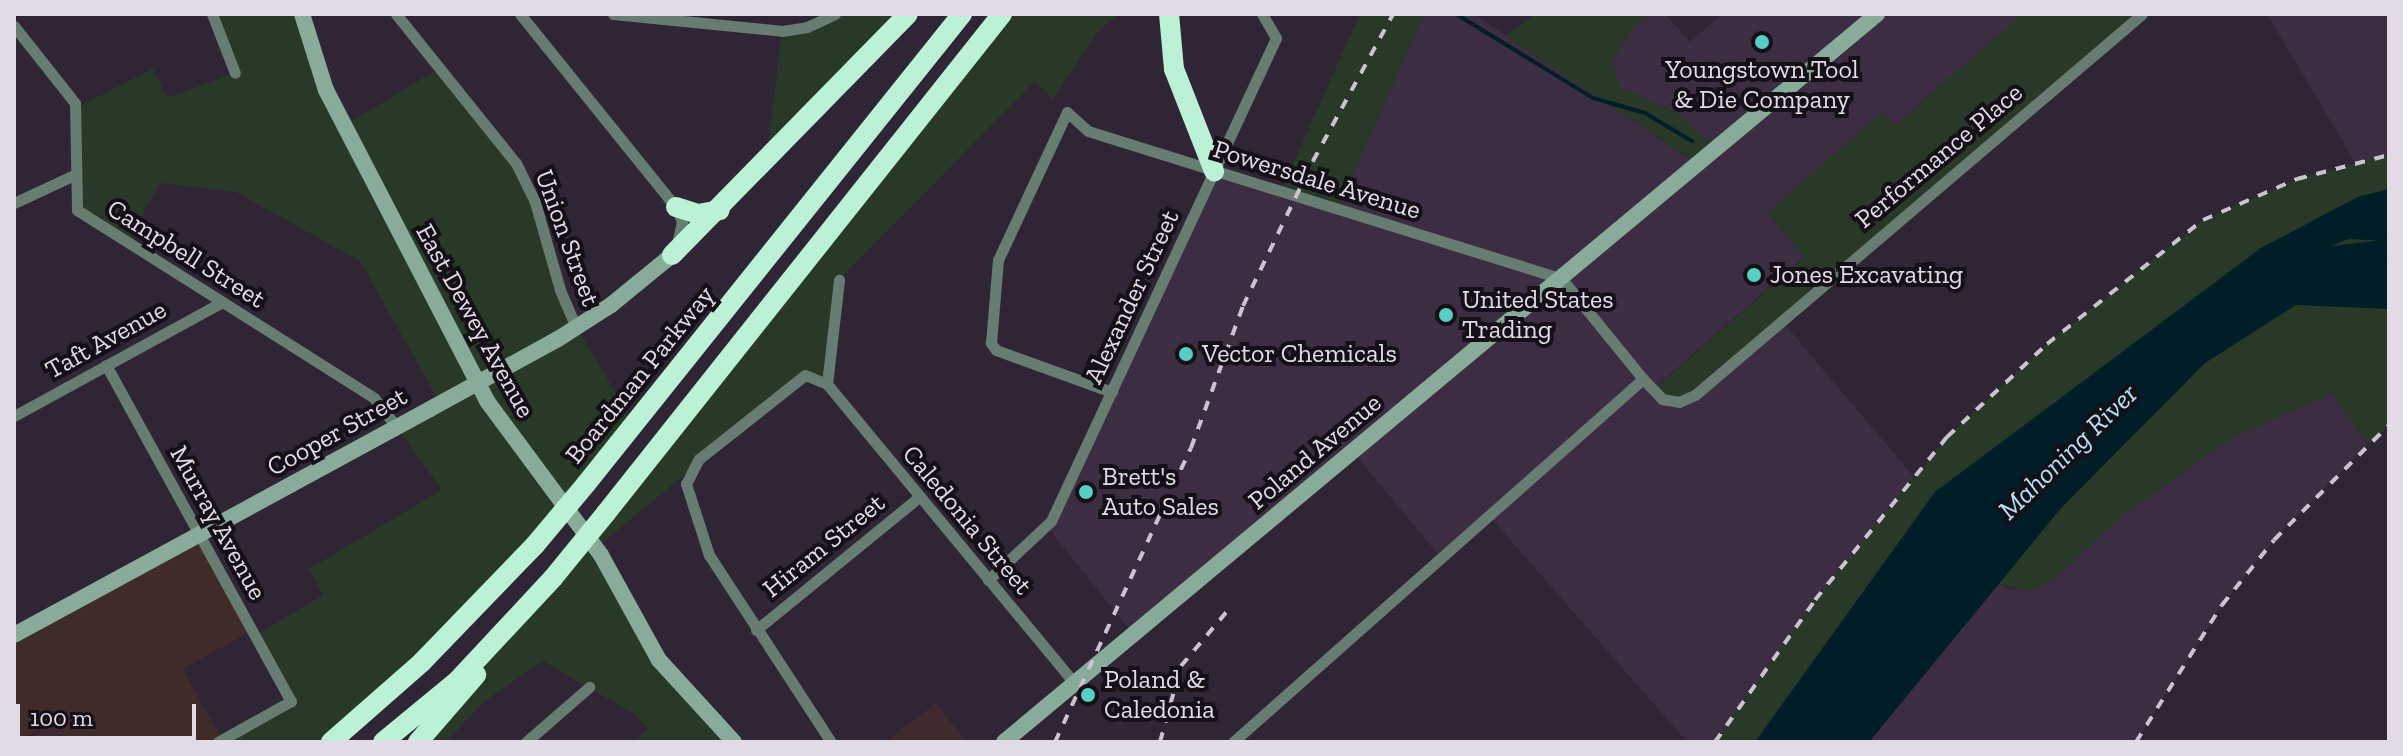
<!DOCTYPE html>
<style>
body{margin:0}
#map{position:relative;width:2403px;height:756px;overflow:hidden;background:#302535;font-family:"Zilla Slab",serif}
div>[style]{position:absolute}
.commercial>*{inset:0;background:#3f2b2d}
.built>*{inset:0;background:#3c2d43}
.education>*{inset:0;background:#3f2c29}
.green>*{inset:0;background:#283a27}
.water>*{inset:0;background:#011d27}
.stream>*{height:4px;margin:-2px;padding:0 2px;transform-origin:2px;border-radius:2px;background:#011d27}
.river>*{height:22px;margin:-11px;padding:0 11px;transform-origin:11px;border-radius:11px;background:#011d27}
.street>*{height:11px;margin:-5.5px;padding:0 5.5px;transform-origin:5.5px;border-radius:5.5px;background:#677d72}
.secondary>*{height:16px;margin:-8px;padding:0 8px;transform-origin:8px;border-radius:8px;background:#89ac9a}
.highway>*{height:20px;margin:-10px;padding:0 10px;transform-origin:10px;border-radius:10px;background:#bbf2d6}
.rail>*{height:4px;margin-top:-2px;transform-origin:0;background:repeating-linear-gradient(90deg,#cbc3cf 0 10px,transparent 0 20px)}
.secondary-bridge>*{height:16px;margin:-8px;padding:0 8px;transform-origin:8px;border-radius:8px;background:#89ac9a}
.highway-bridge>*{height:20px;margin:-10px;padding:0 10px;transform-origin:10px;border-radius:10px;background:#bbf2d6}
.dots>*{width:22px;height:22px;translate:-50% -50%;box-sizing:border-box;border:4px solid #151018;border-radius:50%}
span{translate:-50% -50%;white-space:nowrap;text-align:center;line-height:1.15;-webkit-text-stroke:8px #151018;paint-order:stroke}
.poi-label{font-size:26px;color:#e2dbe6}
.left{translate:0 -50%;text-align:left}
.street-label{font-size:26px;color:#e2dbe6}
.water-label{font-size:28px;color:#b1e1f7;font-style:italic}
.frame{position:absolute;inset:0;border:16px solid #e2dbe6;pointer-events:none}
.scale{position:absolute;left:16px;top:704px;width:180px;height:36px;box-sizing:border-box;border:4px solid #e2dbe6;border-top:0;padding-left:10px;font-size:24px;line-height:28px;white-space:nowrap;color:#e2dbe6;-webkit-text-stroke:6px #151018;paint-order:stroke}
</style>
<div id="map">
<div class="commercial">
<div style="clip-path:polygon(936px 703px,966px 742px,885px 742px)"></div>
<div style="clip-path:polygon(58px 721px,69px 742px,23px 742px)"></div>
</div>
<div class="built">
<div style="clip-path:polygon(1424px 14px,1474px 14px,1697px 164px,1676px 112px,1619px 87px,1613px 60px,1629px 32px,1649px 14px,1665px 14px,1690px 42px,1722px 14px,2022px 14px,1894px 126px,1882px 113px,1768px 213px,1804px 257px,1653px 389px,1781px 320px,1914px 477px,1815px 600px,1715px 742px,1687px 742px,1491px 518px,1442px 559px,1353px 452px,1134px 635px,1047px 527px,1214px 171px,1337px 210px)"></div>
<div style="clip-path:polygon(2267px 14px,2389px 14px,2389px 155px,2356px 164px)"></div>
<div style="clip-path:polygon(2332px 393px,2368px 444px,2274px 540px,2222px 605px,2136px 742px,1869px 742px,1999px 584px,2012px 590px,2051px 582px,2125px 513px,2232px 438px)"></div>
</div>
<div class="education">
<div style="clip-path:polygon(199px 535px,252px 630px,183px 669px,222px 740px,69px 742px,57px 722px,14px 742px,14px 635px)"></div>
</div>
<div class="green">
<div style="clip-path:polygon(212px 14px,302px 14px,344px 126px,438px 69px,516px 164px,577px 328px,635px 425px,604px 463px,331px 742px,218px 742px,290px 701px,255px 636px,323px 595px,309px 569px,442px 490px,397px 427px,440px 403px,360px 261px,236px 192px,160px 183px,127px 242px,77px 210px,76px 108px,153px 69px,167px 98px,235px 73px)"></div>
<div style="clip-path:polygon(835px 14px,908px 14px,766px 162px,782px 31px)"></div>
<div style="clip-path:polygon(1000px 14px,1118px 14px,1099px 30px,1053px 99px,1035px 81px,839px 280px,827px 384px,805px 375px,596px 548px,633px 620px,734px 742px,634px 742px,648px 729px,633px 713px,543px 661px,482px 703px,446px 742px,418px 742px)"></div>
<div style="clip-path:polygon(1360px 14px,1424px 14px,1337px 210px,1280px 193px)"></div>
<div style="clip-path:polygon(1535px 14px,1649px 14px,1629px 32px,1613px 59px,1619px 87px,1676px 112px,1716px 148px,1698px 164px,1506px 36px)"></div>
<div style="clip-path:polygon(2022px 14px,2142px 14px,1679px 402px,1653px 390px,1804px 258px,1768px 212px,1881px 113px,1895px 126px)"></div>
<div style="clip-path:polygon(2389px 155px,2389px 189px,2358px 197px,2261px 248px,1935px 492px,1755px 742px,1715px 742px,1815px 600px,1947px 437px,2047px 344px,2203px 220px,2297px 179px)"></div>
<div style="clip-path:polygon(2368px 238px,2389px 241px,2389px 261px,2331px 253px,2327px 248px,2336px 240px)"></div>
<div style="clip-path:polygon(2348px 304px,2389px 309px,2389px 425px,2368px 444px,2332px 393px,2232px 438px,2125px 513px,2051px 582px,2030px 591px,1999px 584px,2061px 508px,2205px 363px,2296px 305px)"></div>
</div>
<div class="water">
<div style="clip-path:polygon(2389px 189px,2389px 241px,2348px 239px,2327px 248px,2332px 253px,2389px 261px,2389px 309px,2296px 305px,2205px 363px,2061px 508px,1869px 742px,1755px 742px,1935px 492px,2261px 248px,2358px 197px)"></div>
</div>
<div class="stream">
<div style="left:1456px;top:14px;width:161px;rotate:31.5deg"></div>
<div style="left:1593px;top:98px;width:54px;rotate:16.1deg"></div>
<div style="left:1645px;top:113px;width:55px;rotate:30.8deg"></div>
</div>
<div class="river">
<div style="left:2319px;top:259px;width:71px;rotate:-7.3deg"></div>
</div>
<div class="street">
<div style="left:212px;top:14px;width:63px;rotate:68.7deg"></div>
<div style="left:396px;top:14px;width:191px;rotate:51.2deg"></div>
<div style="left:516px;top:163px;width:43px;rotate:64deg"></div>
<div style="left:535px;top:202px;width:91px;rotate:74.1deg"></div>
<div style="left:560px;top:290px;width:40px;rotate:66.6deg"></div>
<div style="left:520px;top:14px;width:248px;rotate:51.1deg"></div>
<div style="left:676px;top:207px;width:16px;rotate:68deg"></div>
<div style="left:682px;top:222px;width:22px;rotate:103deg"></div>
<div style="left:613px;top:14px;width:170px;rotate:5.7deg"></div>
<div style="left:782px;top:31px;width:25px;rotate:-9deg"></div>
<div style="left:807px;top:27px;width:31px;rotate:-25deg"></div>
<div style="left:14px;top:26px;width:98px;rotate:51.6deg"></div>
<div style="left:75px;top:103px;width:107px;rotate:88.9deg"></div>
<div style="left:77px;top:210px;width:352px;rotate:32.3deg"></div>
<div style="left:374px;top:398px;width:37px;rotate:52deg"></div>
<div style="left:14px;top:203px;width:68px;rotate:-25.1deg"></div>
<div style="left:106px;top:365px;width:384px;rotate:61.2deg"></div>
<div style="left:291px;top:701px;width:84px;rotate:150.7deg"></div>
<div style="left:827px;top:384px;width:105px;rotate:-83.4deg"></div>
<div style="left:1112px;top:392px;width:123px;rotate:-160.1deg"></div>
<div style="left:996px;top:350px;width:9px;rotate:-126deg"></div>
<div style="left:991px;top:343px;width:83px;rotate:-85.2deg"></div>
<div style="left:998px;top:260px;width:163px;rotate:-65deg"></div>
<div style="left:1067px;top:112px;width:28px;rotate:42deg"></div>
<div style="left:1088px;top:131px;width:495px;rotate:17.3deg"></div>
<div style="left:1561px;top:278px;width:130px;rotate:50.9deg"></div>
<div style="left:1643px;top:379px;width:28px;rotate:46deg"></div>
<div style="left:1662px;top:399px;width:17px;rotate:10deg"></div>
<div style="left:1679px;top:402px;width:17px;rotate:-24deg"></div>
<div style="left:1695px;top:395px;width:587px;rotate:-40.44deg"></div>
<div style="left:14px;top:416px;width:235px;rotate:-28.7deg"></div>
<div style="left:988px;top:580px;width:86px;rotate:-43.1deg"></div>
<div style="left:1051px;top:521px;width:533px;rotate:-65.02deg"></div>
<div style="left:1276px;top:38px;width:28px;rotate:-120deg"></div>
<div style="left:756px;top:630px;width:210px;rotate:-39.2deg"></div>
<div style="left:526px;top:742px;width:84px;rotate:-41.1deg"></div>
<div style="left:831px;top:742px;width:223px;rotate:-123.1deg"></div>
<div style="left:709px;top:555px;width:75px;rotate:-107.9deg"></div>
<div style="left:686px;top:484px;width:28px;rotate:-63deg"></div>
<div style="left:699px;top:459px;width:135px;rotate:-38.4deg"></div>
<div style="left:805px;top:375px;width:24px;rotate:22deg"></div>
<div style="left:827px;top:384px;width:388px;rotate:50.4deg"></div>
<div style="left:1233px;top:742px;width:548px;rotate:-41.52deg"></div>
</div>
<div class="secondary">
<div style="left:302px;top:14px;width:80px;rotate:72.5deg"></div>
<div style="left:326px;top:90px;width:350px;rotate:62.6deg"></div>
<div style="left:487px;top:401px;width:192px;rotate:53.5deg"></div>
<div style="left:601px;top:555px;width:120px;rotate:61.1deg"></div>
<div style="left:659px;top:660px;width:111px;rotate:47.6deg"></div>
<div style="left:558px;top:339px;width:63px;rotate:-32.7deg"></div>
<div style="left:611px;top:305px;width:79px;rotate:-39.3deg"></div>
<div style="left:14px;top:635px;width:473px;rotate:-28.5deg"></div>
<div style="left:1004px;top:742px;width:1137px;rotate:-39.82deg"></div>
</div>
<div class="highway">
<div style="left:1169px;top:14px;width:55px;rotate:84.8deg"></div>
<div style="left:1174px;top:69px;width:110px;rotate:68.6deg"></div>
<div style="left:676px;top:207px;width:23px;rotate:18deg"></div>
<div style="left:698px;top:214px;width:22px;rotate:-10deg"></div>
<div style="left:672px;top:255px;width:337px;rotate:-45.6deg"></div>
<div style="left:586px;top:484px;width:602px;rotate:-51.34deg"></div>
<div style="left:606px;top:513px;width:637px;rotate:-51.56deg"></div>
<div style="left:331px;top:742px;width:121px;rotate:-41.3deg"></div>
<div style="left:422px;top:662px;width:163px;rotate:-46deg"></div>
<div style="left:383px;top:742px;width:96px;rotate:-39.5deg"></div>
<div style="left:457px;top:681px;width:141px;rotate:-47deg"></div>
<div style="left:418px;top:742px;width:89px;rotate:-49.1deg"></div>
</div>
<div class="rail">
<div style="left:1055px;top:742px;width:324px;rotate:-65.2deg"></div>
<div style="left:1191px;top:448px;width:151px;rotate:-69.9deg"></div>
<div style="left:1243px;top:306px;width:161px;rotate:-64.2deg"></div>
<div style="left:1313px;top:161px;width:167px;rotate:-61.4deg"></div>
<div style="left:1160px;top:742px;width:79px;rotate:-74.6deg"></div>
<div style="left:1181px;top:666px;width:75px;rotate:-49.9deg"></div>
<div style="left:1715px;top:742px;width:174px;rotate:-54.8deg"></div>
<div style="left:1815px;top:600px;width:210px;rotate:-51deg"></div>
<div style="left:1947px;top:437px;width:137px;rotate:-42.9deg"></div>
<div style="left:2047px;top:344px;width:199px;rotate:-38.5deg"></div>
<div style="left:2203px;top:220px;width:103px;rotate:-23.6deg"></div>
<div style="left:2297px;top:179px;width:95px;rotate:-14.6deg"></div>
<div style="left:2136px;top:742px;width:162px;rotate:-57.9deg"></div>
<div style="left:2222px;top:605px;width:83px;rotate:-51.3deg"></div>
<div style="left:2274px;top:540px;width:163px;rotate:-45deg"></div>
</div>
<div class="secondary-bridge">
<div style="left:430px;top:409px;width:146px;rotate:-28.7deg"></div>
</div>
<div class="highway-bridge">
<div style="left:535px;top:545px;width:80px;rotate:-50.1deg"></div>
<div style="left:553px;top:578px;width:84px;rotate:-50.8deg"></div>
</div>
<div class="dots">
<div style="left:1762px;top:42px;background:#57cec2"></div>
<div style="left:1754px;top:275px;background:#57cec2"></div>
<div style="left:1446px;top:315px;background:#57cec2"></div>
<div style="left:1186px;top:354px;background:#57cec2"></div>
<div style="left:1086px;top:492px;background:#57cec2"></div>
<div style="left:1088px;top:695px;background:#57cec2"></div>
</div>
<div class="poi-label">
<span style="left:1762px;top:85px">Youngstown Tool<br>&amp; Die Company</span>
<span class="left" style="left:1770px;top:275px">Jones Excavating</span>
<span class="left" style="left:1462px;top:315px">United States<br>Trading</span>
<span class="left" style="left:1202px;top:354px">Vector Chemicals</span>
<span class="left" style="left:1102px;top:492px">Brett's<br>Auto Sales</span>
<span class="left" style="left:1104px;top:695px">Poland &amp;<br>Caledonia</span>
</div>
<div class="street-label">
<span style="left:1939px;top:156px;rotate:-40deg">Performance Place</span>
<span style="left:1317px;top:180px;rotate:17deg">Powersdale Avenue</span>
<span style="left:567px;top:238px;rotate:70deg">Union Street</span>
<span style="left:186px;top:254px;rotate:32deg">Campbell Street</span>
<span style="left:1132px;top:297px;rotate:-65deg">Alexander Street</span>
<span style="left:475px;top:321px;rotate:61deg">East Dewey Avenue</span>
<span style="left:106px;top:340px;rotate:-29deg">Taft Avenue</span>
<span style="left:640px;top:375px;rotate:-51deg">Boardman Parkway</span>
<span style="left:337px;top:432px;rotate:-29deg">Cooper Street</span>
<span style="left:1315px;top:452px;rotate:-40deg">Poland Avenue</span>
<span style="left:967px;top:520px;rotate:50deg">Caledonia Street</span>
<span style="left:218px;top:523px;rotate:61deg">Murray Avenue</span>
<span style="left:824px;top:546px;rotate:-39deg">Hiram Street</span>
</div>
<div class="water-label">
<span style="left:2068px;top:452px;rotate:-44deg">Mahoning River</span>
</div>
<div class="frame"></div>
<div class="scale">100 m</div>
</div>
